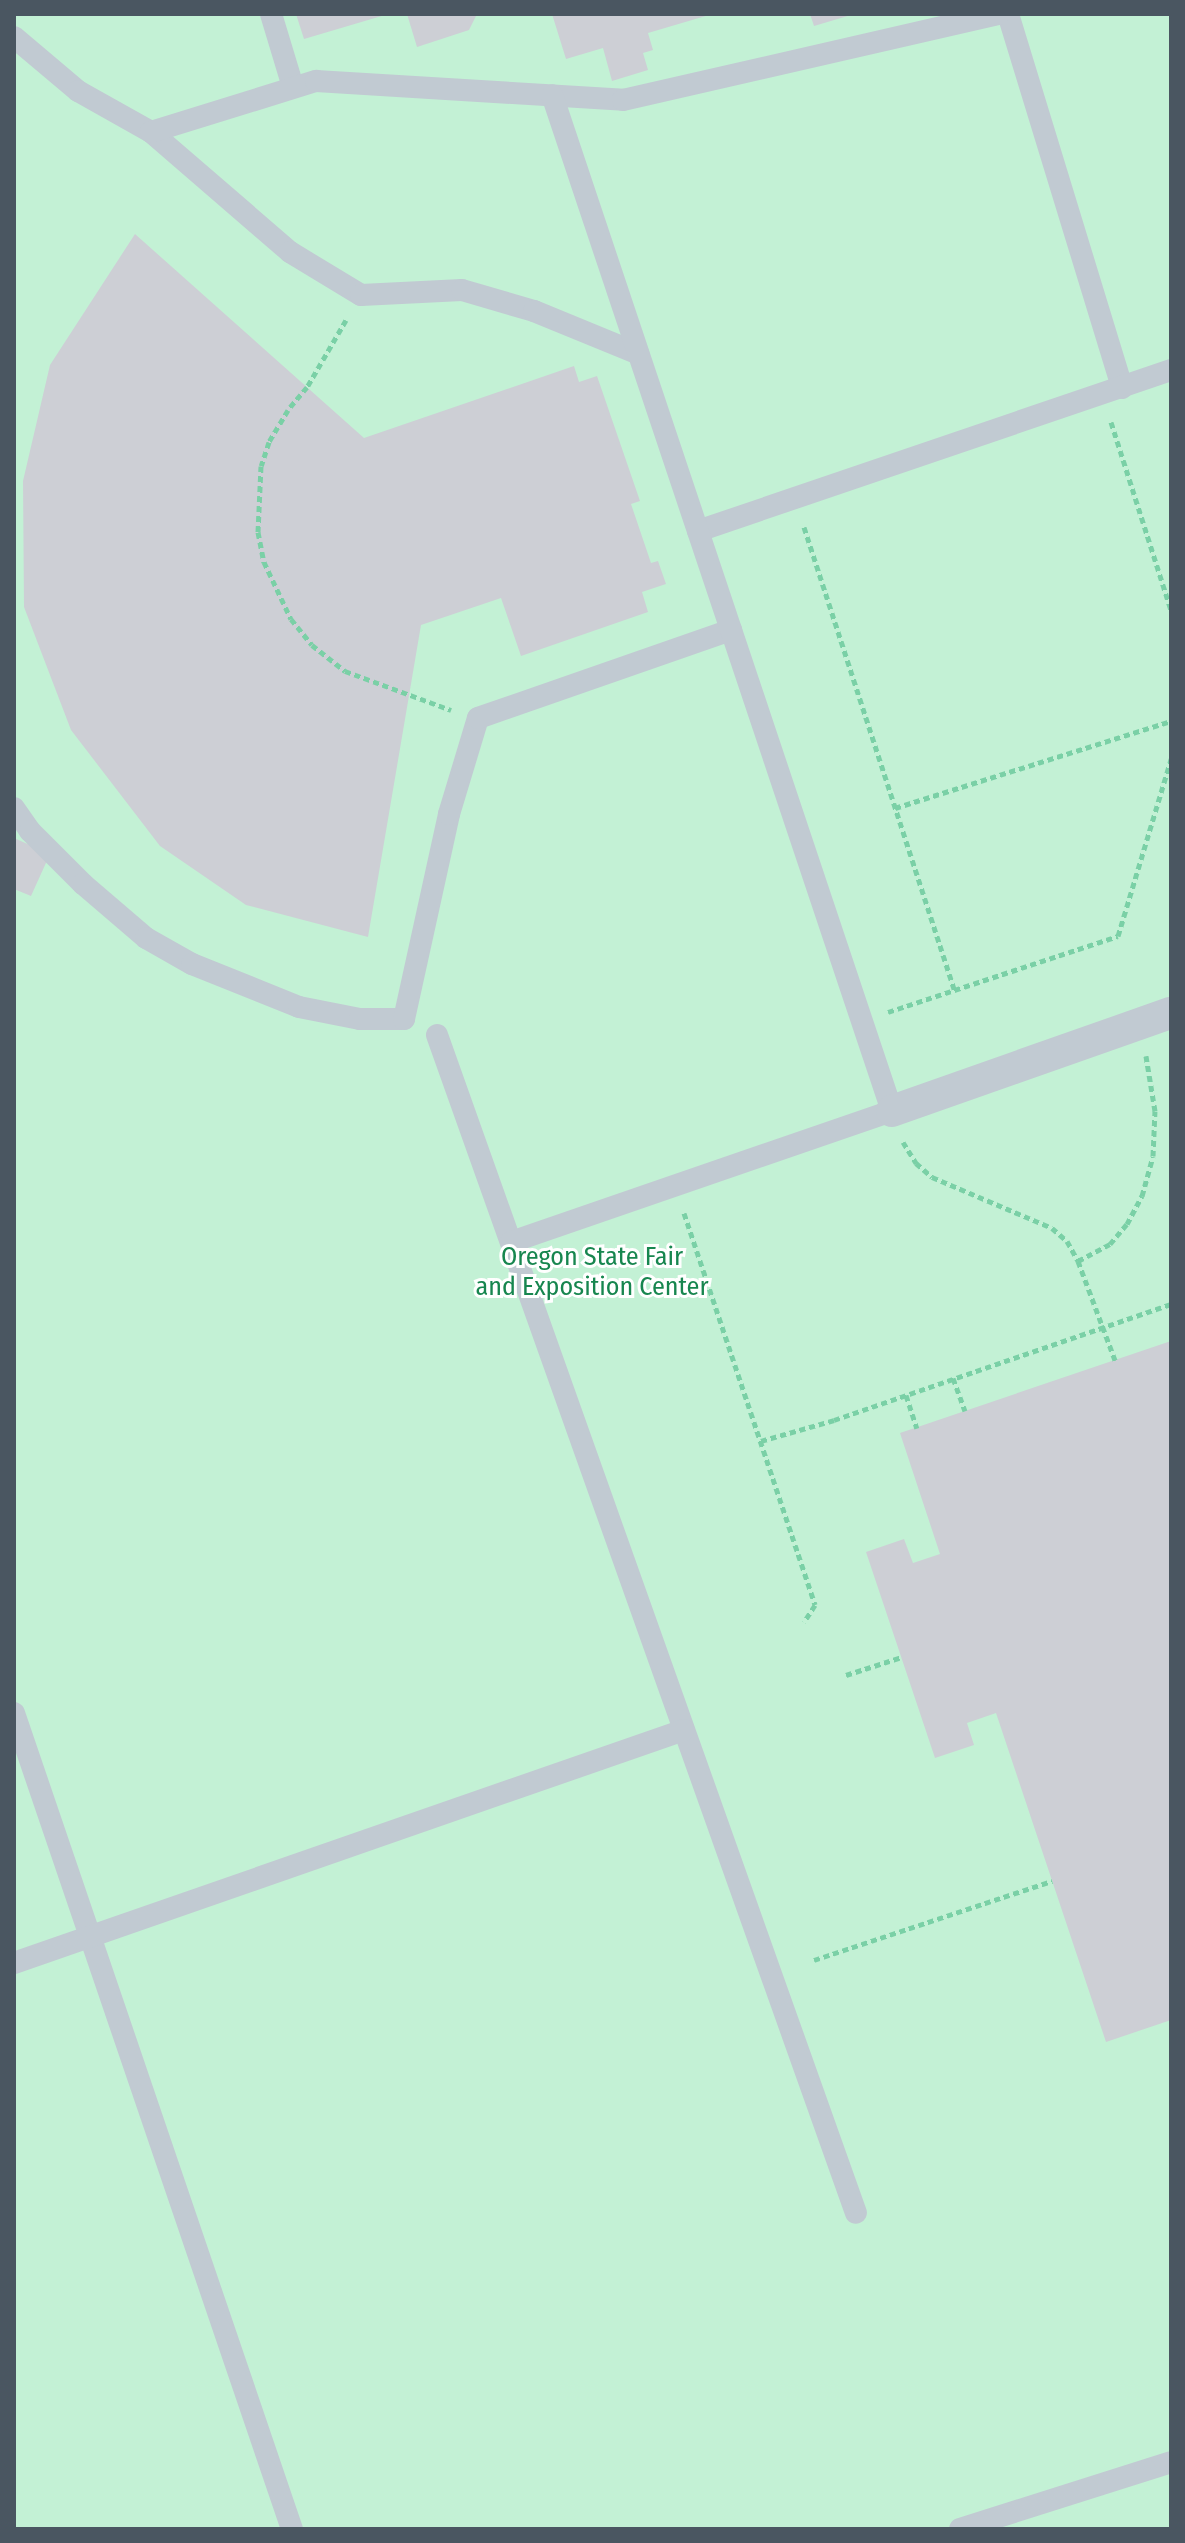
<!DOCTYPE html>
<style>
body{margin:0}
#map{position:relative;width:1185px;height:2543px;overflow:hidden;background:#f5f3f3;font-family:"Fira Sans Condensed",sans-serif}
div>[style]{position:absolute}
.green>*{inset:0;background:#c3f1d5}
.building>*{inset:0;background:#cdcfd5}
.path>*{height:5px;margin-top:-2.5px;transform-origin:0;background:repeating-linear-gradient(90deg,#7ad0a6 0 6px,transparent 0 10px)}
.service>*{height:22px;margin:-11px;padding:0 11px;transform-origin:11px;border-radius:11px;background:#c1cad2}
.pedestrian>*{height:32px;margin:-16px;padding:0 16px;transform-origin:16px;border-radius:16px;background:#c1cad2}
span{translate:-50% -50%;white-space:nowrap;text-align:center;line-height:1.15;-webkit-text-stroke:6px #fff;paint-order:stroke}
.park-label{font-size:26px;color:#17864f}
.frame{position:absolute;inset:0;border:16px solid #4a5661;pointer-events:none}
</style>
<div id="map">
<div class="green">
<div style="clip-path:polygon(14px 14px,1171px 14px,1171px 2529px,14px 2529px)"></div>
</div>
<div class="building">
<div style="clip-path:polygon(296px 14px,384px 14px,385px 15px,304px 39px)"></div>
<div style="clip-path:polygon(407px 14px,477px 14px,469px 30px,417px 47px)"></div>
<div style="clip-path:polygon(552px 14px,709px 14px,709px 15px,648px 33px,653px 50px,643px 53px,648px 70px,612px 81px,603px 48px,566px 59px)"></div>
<div style="clip-path:polygon(810px 14px,850px 14px,851px 15px,814px 26px)"></div>
<div style="clip-path:polygon(135px 234px,364px 438px,574px 366px,579px 382px,597px 376px,640px 501px,631px 504px,651px 563px,658px 561px,666px 584px,642px 592px,648px 612px,521px 656px,501px 598px,421px 625px,368px 937px,246px 905px,160px 846px,71px 730px,24px 607px,23px 481px,50px 365px)"></div>
<div style="clip-path:polygon(14px 838px,50px 854px,31px 896px,14px 889px)"></div>
<div style="clip-path:polygon(1171px 1341px,1171px 2020px,1106px 2042px,996px 1713px,967px 1723px,974px 1745px,935px 1758px,866px 1552px,904px 1539px,913px 1563px,940px 1554px,900px 1433px)"></div>
</div>
<div class="path">
<div style="left:346px;top:320px;width:78px;rotate:120.2deg"></div>
<div style="left:307px;top:387px;width:30px;rotate:130deg"></div>
<div style="left:288px;top:410px;width:37px;rotate:121deg"></div>
<div style="left:269px;top:442px;width:25px;rotate:108deg"></div>
<div style="left:261px;top:466px;width:66px;rotate:92.6deg"></div>
<div style="left:258px;top:532px;width:31px;rotate:79deg"></div>
<div style="left:264px;top:562px;width:63px;rotate:64.7deg"></div>
<div style="left:291px;top:619px;width:33px;rotate:51deg"></div>
<div style="left:312px;top:645px;width:42px;rotate:38.2deg"></div>
<div style="left:345px;top:671px;width:113px;rotate:20.2deg"></div>
<div style="left:1111px;top:422px;width:197px;rotate:72.3deg"></div>
<div style="left:804px;top:527px;width:487px;rotate:72deg"></div>
<div style="left:895px;top:808px;width:289px;rotate:-17.5deg"></div>
<div style="left:888px;top:1012px;width:242px;rotate:-18.3deg"></div>
<div style="left:1118px;top:936px;width:185px;rotate:-73.3deg"></div>
<div style="left:903px;top:1142px;width:25px;rotate:58deg"></div>
<div style="left:916px;top:1163px;width:21px;rotate:41deg"></div>
<div style="left:932px;top:1177px;width:130px;rotate:23deg"></div>
<div style="left:1052px;top:1228px;width:20px;rotate:41deg"></div>
<div style="left:1067px;top:1241px;width:23px;rotate:61deg"></div>
<div style="left:1078px;top:1261px;width:106px;rotate:69.5deg"></div>
<div style="left:684px;top:1213px;width:413px;rotate:71.5deg"></div>
<div style="left:815px;top:1605px;width:20px;rotate:123deg"></div>
<div style="left:1078px;top:1261px;width:36px;rotate:-28deg"></div>
<div style="left:1110px;top:1244px;width:26px;rotate:-50deg"></div>
<div style="left:1127px;top:1224px;width:32px;rotate:-62deg"></div>
<div style="left:1142px;top:1196px;width:41px;rotate:-74.6deg"></div>
<div style="left:1153px;top:1156px;width:45px;rotate:-87.5deg"></div>
<div style="left:1155px;top:1111px;width:56px;rotate:-99.3deg"></div>
<div style="left:953px;top:1378px;width:35px;rotate:70deg"></div>
<div style="left:906px;top:1395px;width:35px;rotate:72deg"></div>
<div style="left:761px;top:1441px;width:76px;rotate:-16deg"></div>
<div style="left:834px;top:1420px;width:356px;rotate:-19deg"></div>
<div style="left:846px;top:1675px;width:59px;rotate:-17.8deg"></div>
<div style="left:814px;top:1960px;width:251px;rotate:-18.4deg"></div>
</div>
<div class="service">
<div style="left:271px;top:14px;width:76px;rotate:73.2deg"></div>
<div style="left:1008px;top:14px;width:391px;rotate:73deg"></div>
<div style="left:14px;top:37px;width:84px;rotate:40.2deg"></div>
<div style="left:78px;top:91px;width:84px;rotate:29.3deg"></div>
<div style="left:151px;top:132px;width:184px;rotate:40.8deg"></div>
<div style="left:290px;top:252px;width:83px;rotate:31.2deg"></div>
<div style="left:361px;top:295px;width:101px;rotate:-2.8deg"></div>
<div style="left:462px;top:290px;width:75px;rotate:16.3deg"></div>
<div style="left:534px;top:311px;width:113px;rotate:22.3deg"></div>
<div style="left:151px;top:132px;width:173px;rotate:-17.2deg"></div>
<div style="left:316px;top:81px;width:308px;rotate:3.5deg"></div>
<div style="left:623px;top:100px;width:385px;rotate:-12.9deg"></div>
<div style="left:698px;top:531px;width:500px;rotate:-18.8deg"></div>
<div style="left:14px;top:808px;width:28px;rotate:55deg"></div>
<div style="left:30px;top:831px;width:75px;rotate:45deg"></div>
<div style="left:83px;top:884px;width:83px;rotate:40.6deg"></div>
<div style="left:146px;top:938px;width:53px;rotate:29.5deg"></div>
<div style="left:192px;top:964px;width:115px;rotate:21.9deg"></div>
<div style="left:299px;top:1007px;width:62px;rotate:11.1deg"></div>
<div style="left:360px;top:1019px;width:44px"></div>
<div style="left:404px;top:1019px;width:210px;rotate:-77.6deg"></div>
<div style="left:449px;top:814px;width:100px;rotate:-73.2deg"></div>
<div style="left:478px;top:718px;width:268px;rotate:-19.2deg"></div>
<div style="left:437px;top:1035px;width:1250px;rotate:70.42deg"></div>
<div style="left:511px;top:1242px;width:403px;rotate:-19deg"></div>
<div style="left:892px;top:1111px;width:1071px;rotate:-108.5deg"></div>
<div style="left:14px;top:1713px;width:862px;rotate:71.19deg"></div>
<div style="left:14px;top:1963px;width:709px;rotate:-19.18deg"></div>
<div style="left:960px;top:2529px;width:221px;rotate:-17.6deg"></div>
</div>
<div class="pedestrian">
<div style="left:892px;top:1111px;width:296px;rotate:-19.4deg"></div>
</div>
<div class="park-label">
<span style="left:592px;top:1272px">Oregon State Fair<br>and Exposition Center</span>
</div>
<div class="frame"></div>
</div>
